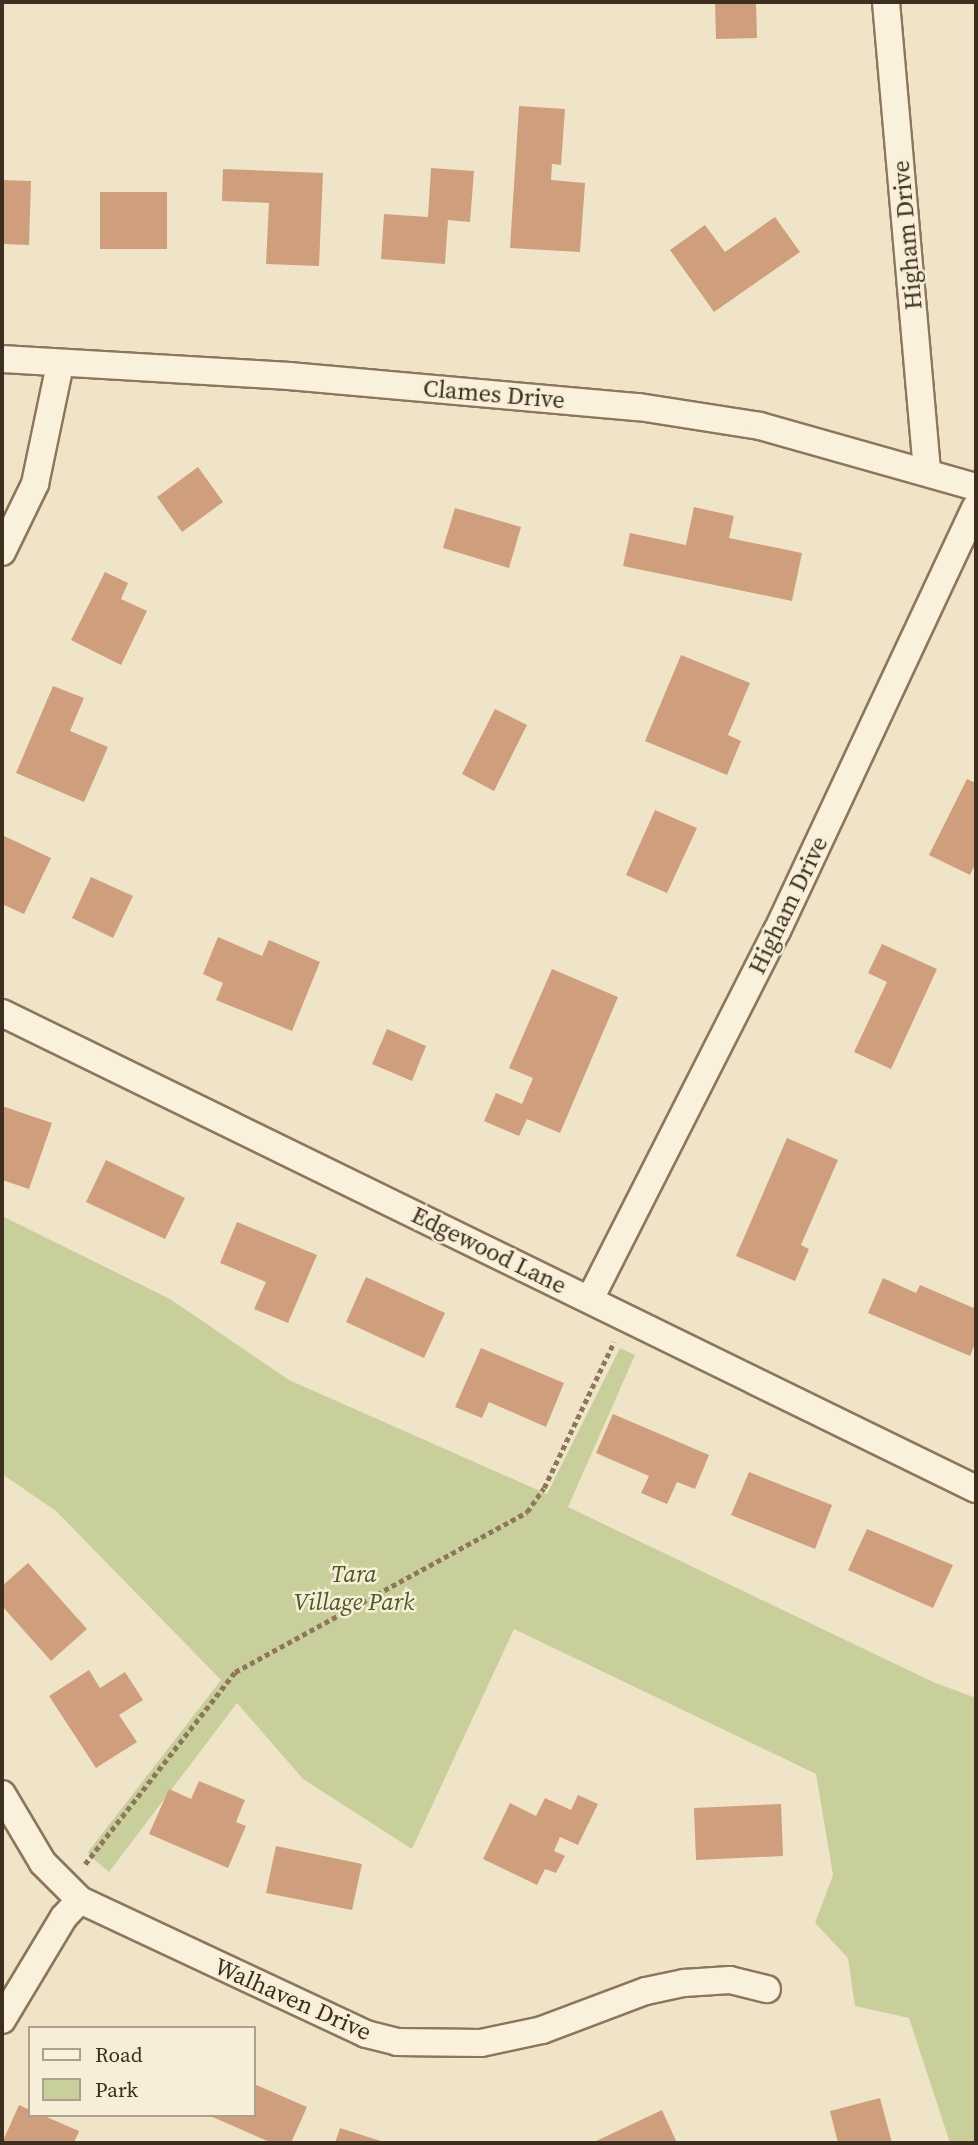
<!DOCTYPE html>
<style>
body{margin:0}
#map{position:relative;width:978px;height:2145px;overflow:hidden;background:#f0e4c8;font-family:"Source Serif 4",serif}
div>[style]{position:absolute}
.green>*{inset:0;background:#c9cf9b}
.building>*{inset:0;background:#cf9f7d}
.path>*{height:4.5px;margin-top:-2.25px;transform-origin:0;background:repeating-linear-gradient(90deg,#8d765c 0 5px,transparent 0 8.5px)}
.roads{filter:drop-shadow(2px 0 #8d765c) drop-shadow(-2px 0 #8d765c) drop-shadow(0 2px #8d765c) drop-shadow(0 -2px #8d765c)}
.minor>*{height:26px;margin:-13px;padding:0 13px;transform-origin:13px;border-radius:13px;background:#faf1dc}
span{translate:-50% -50%;white-space:nowrap;text-align:center;line-height:1.15;-webkit-text-stroke:5px #f7eed8;paint-order:stroke}
.street-label{font-size:24px;color:#3d2e20}
.park-label{font-size:24px;color:#4d5a26;font-style:italic}
.frame{position:absolute;inset:0;border:4px solid #3d2e20;pointer-events:none}
.legend{position:absolute;left:28px;top:2026px;width:228px;height:91px;box-sizing:border-box;background:#f7eed8;border:2px solid #ada18e;margin:0;padding:9px 12px;list-style:none;font-size:21px;color:#3d2e20}
.legend li{display:flex;align-items:center;gap:14px;height:35px}
.legend b{width:35px;border:2px solid #ada18e}
</style>
<div id="map">
<div class="green">
<div style="clip-path:polygon(2px 1216px,170px 1299px,289px 1380px,547px 1494px,620px 1348px,635px 1355px,568px 1507px,933px 1682px,976px 1698px,976px 2143px,950px 2143px,909px 2018px,855px 2006px,848px 1958px,815px 1923px,833px 1875px,816px 1774px,514px 1629px,412px 1849px,303px 1779px,237px 1703px,109px 1872px,90px 1856px,88px 1852px,221px 1680px,56px 1511px,2px 1474px)"></div>
</div>
<div class="building">
<div style="clip-path:polygon(715px 2px,756px 2px,757px 38px,716px 39px)"></div>
<div style="clip-path:polygon(519px 106px,565px 109px,561px 165px,552px 164px,551px 180px,585px 183px,580px 252px,510px 248px)"></div>
<div style="clip-path:polygon(431px 168px,474px 171px,470px 222px,448px 220px,445px 264px,381px 259px,384px 214px,428px 217px)"></div>
<div style="clip-path:polygon(223px 169px,323px 173px,319px 266px,266px 264px,269px 203px,222px 201px)"></div>
<div style="clip-path:polygon(2px 180px,31px 181px,29px 245px,2px 244px)"></div>
<div style="clip-path:polygon(100px 192px,167px 192px,167px 249px,100px 249px)"></div>
<div style="clip-path:polygon(775px 217px,800px 252px,714px 312px,670px 250px,705px 225px,725px 252px)"></div>
<div style="clip-path:polygon(198px 467px,223px 502px,182px 532px,157px 497px)"></div>
<div style="clip-path:polygon(694px 507px,734px 516px,729px 538px,802px 553px,792px 601px,623px 566px,630px 533px,686px 545px)"></div>
<div style="clip-path:polygon(455px 508px,521px 527px,509px 568px,443px 548px)"></div>
<div style="clip-path:polygon(105px 572px,128px 583px,121px 599px,147px 611px,121px 665px,71px 640px)"></div>
<div style="clip-path:polygon(681px 655px,750px 683px,728px 735px,741px 741px,727px 775px,645px 741px)"></div>
<div style="clip-path:polygon(53px 686px,84px 698px,70px 731px,108px 747px,84px 802px,16px 773px)"></div>
<div style="clip-path:polygon(495px 709px,527px 725px,494px 791px,462px 774px)"></div>
<div style="clip-path:polygon(967px 779px,976px 783px,976px 862px,970px 875px,929px 855px)"></div>
<div style="clip-path:polygon(655px 810px,697px 828px,667px 893px,626px 875px)"></div>
<div style="clip-path:polygon(2px 835px,51px 858px,24px 914px,2px 904px)"></div>
<div style="clip-path:polygon(91px 877px,133px 896px,113px 938px,72px 918px)"></div>
<div style="clip-path:polygon(218px 937px,262px 956px,269px 940px,320px 962px,292px 1031px,216px 1000px,223px 983px,203px 974px)"></div>
<div style="clip-path:polygon(882px 944px,937px 969px,891px 1069px,854px 1052px,887px 982px,868px 973px)"></div>
<div style="clip-path:polygon(552px 969px,618px 997px,560px 1133px,527px 1119px,519px 1136px,484px 1121px,496px 1093px,522px 1104px,533px 1078px,509px 1068px)"></div>
<div style="clip-path:polygon(387px 1029px,426px 1046px,412px 1081px,372px 1064px)"></div>
<div style="clip-path:polygon(2px 1106px,52px 1123px,29px 1189px,2px 1180px)"></div>
<div style="clip-path:polygon(787px 1138px,838px 1160px,801px 1245px,809px 1249px,795px 1281px,736px 1256px)"></div>
<div style="clip-path:polygon(106px 1160px,185px 1198px,165px 1239px,86px 1202px)"></div>
<div style="clip-path:polygon(237px 1222px,317px 1255px,288px 1323px,254px 1309px,266px 1282px,220px 1263px)"></div>
<div style="clip-path:polygon(366px 1277px,445px 1313px,424px 1358px,346px 1322px)"></div>
<div style="clip-path:polygon(883px 1278px,916px 1293px,920px 1285px,976px 1309px,976px 1341px,970px 1356px,868px 1313px)"></div>
<div style="clip-path:polygon(481px 1348px,564px 1383px,546px 1427px,489px 1402px,482px 1418px,455px 1407px)"></div>
<div style="clip-path:polygon(613px 1414px,709px 1455px,695px 1489px,677px 1482px,667px 1504px,641px 1493px,649px 1476px,596px 1453px)"></div>
<div style="clip-path:polygon(749px 1472px,832px 1505px,815px 1549px,731px 1515px)"></div>
<div style="clip-path:polygon(867px 1529px,953px 1565px,933px 1608px,848px 1570px)"></div>
<div style="clip-path:polygon(28px 1563px,87px 1629px,51px 1661px,2px 1606px,2px 1586px)"></div>
<div style="clip-path:polygon(89px 1670px,100px 1688px,125px 1672px,143px 1700px,119px 1715px,137px 1742px,96px 1768px,49px 1696px)"></div>
<div style="clip-path:polygon(199px 1781px,245px 1800px,236px 1822px,246px 1826px,228px 1868px,149px 1834px,169px 1789px,191px 1799px)"></div>
<div style="clip-path:polygon(578px 1795px,598px 1804px,578px 1845px,560px 1837px,554px 1851px,565px 1856px,556px 1873px,545px 1869px,537px 1885px,483px 1859px,510px 1803px,536px 1816px,545px 1798px,571px 1810px)"></div>
<div style="clip-path:polygon(781px 1804px,783px 1856px,696px 1860px,694px 1808px)"></div>
<div style="clip-path:polygon(276px 1846px,362px 1864px,352px 1910px,266px 1893px)"></div>
<div style="clip-path:polygon(254px 2084px,307px 2107px,291px 2143px,272px 2143px,208px 2115px,254px 2115px)"></div>
<div style="clip-path:polygon(880px 2098px,892px 2143px,838px 2143px,830px 2111px)"></div>
<div style="clip-path:polygon(19px 2105px,30px 2110px,30px 2115px,42px 2115px,79px 2131px,74px 2143px,2px 2143px)"></div>
<div style="clip-path:polygon(662px 2110px,677px 2143px,592px 2143px)"></div>
<div style="clip-path:polygon(340px 2128px,387px 2143px,335px 2143px)"></div>
</div>
<div class="path">
<div style="left:85px;top:1864px;width:244px;rotate:-52deg"></div>
<div style="left:235px;top:1672px;width:333px;rotate:-28.7deg"></div>
<div style="left:527px;top:1512px;width:29px;rotate:-55deg"></div>
<div style="left:544px;top:1488px;width:162px;rotate:-64.4deg"></div>
</div>
<div class="roads">
<div class="minor">
<div style="left:886px;top:2px;width:469px;rotate:85deg"></div>
<div style="left:2px;top:359px;width:288px;rotate:3.4deg"></div>
<div style="left:289px;top:376px;width:351px;rotate:5.1deg"></div>
<div style="left:639px;top:407px;width:122px;rotate:8.9deg"></div>
<div style="left:760px;top:426px;width:224px;rotate:15.8deg"></div>
<div style="left:2px;top:552px;width:76px;rotate:-64.1deg"></div>
<div style="left:35px;top:484px;width:123px;rotate:-78.2deg"></div>
<div style="left:2px;top:1013px;width:1084px;rotate:26.05deg"></div>
<div style="left:590px;top:1299px;width:413px;rotate:-63.1deg"></div>
<div style="left:777px;top:931px;width:468px;rotate:-64.9deg"></div>
<div style="left:2px;top:1794px;width:80px;rotate:59.3deg"></div>
<div style="left:43px;top:1863px;width:52px;rotate:45deg"></div>
<div style="left:80px;top:1900px;width:316px;rotate:25.1deg"></div>
<div style="left:366px;top:2034px;width:32px;rotate:14deg"></div>
<div style="left:397px;top:2042px;width:84px;rotate:0.7deg"></div>
<div style="left:481px;top:2043px;width:62px;rotate:-12deg"></div>
<div style="left:542px;top:2030px;width:111px;rotate:-20.6deg"></div>
<div style="left:646px;top:1991px;width:39px;rotate:-12deg"></div>
<div style="left:684px;top:1983px;width:46px;rotate:-3.7deg"></div>
<div style="left:730px;top:1980px;width:38px;rotate:14deg"></div>
<div style="left:2px;top:2020px;width:120px;rotate:-59deg"></div>
<div style="left:64px;top:1917px;width:23px;rotate:-47deg"></div>
</div>
</div>
<div class="street-label">
<span style="left:907px;top:235px;rotate:-95deg">Higham Drive</span>
<span style="left:494px;top:394px;rotate:5deg">Clames Drive</span>
<span style="left:788px;top:905px;rotate:-64deg">Higham Drive</span>
<span style="left:489px;top:1250px;rotate:26deg">Edgewood Lane</span>
<span style="left:293px;top:1999px;rotate:24deg">Walhaven Drive</span>
</div>
<div class="park-label">
<span style="left:354px;top:1588px">Tara<br>Village Park</span>
</div>
<div class="frame"></div>
<ul class="legend">
<li><b style="height:9px;background:#faf1dc"></b>Road</li>
<li><b style="height:19px;background:#c9cf9b"></b>Park</li>
</ul>
</div>
